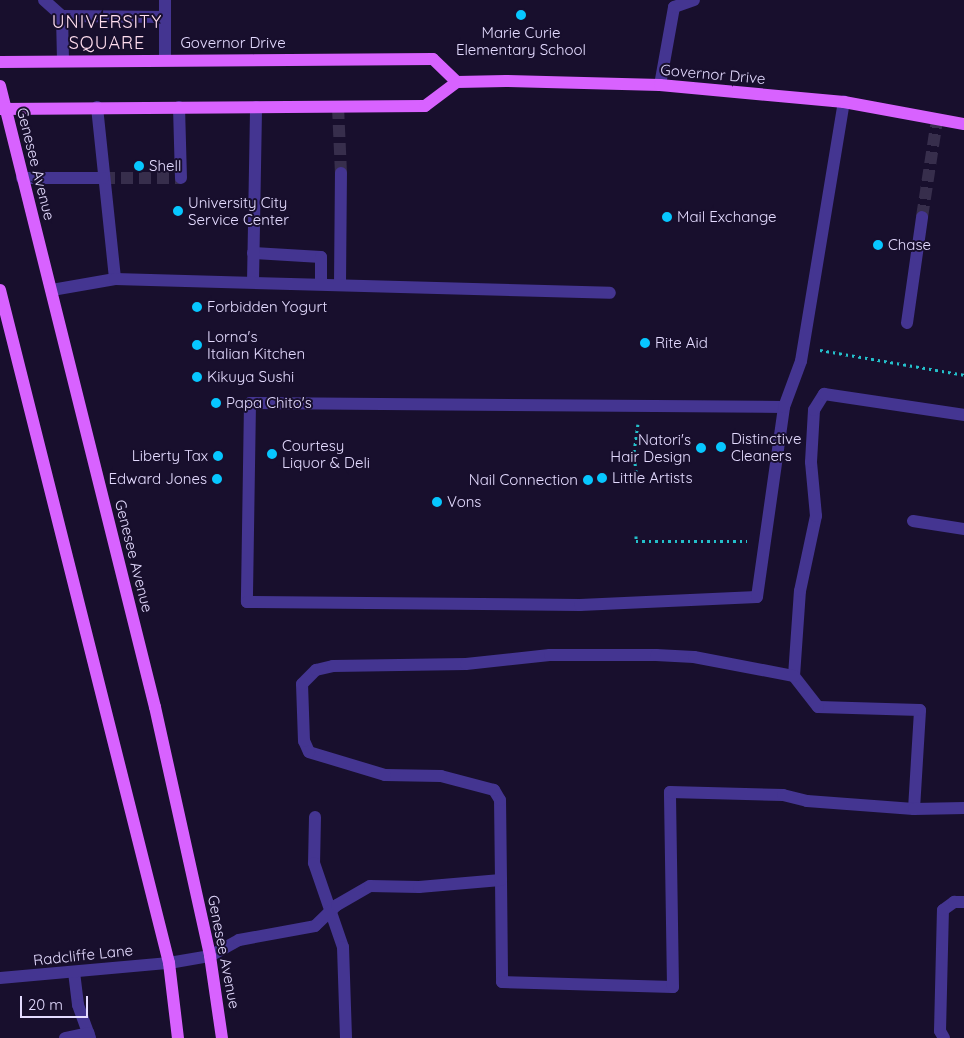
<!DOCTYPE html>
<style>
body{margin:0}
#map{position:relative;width:964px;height:1038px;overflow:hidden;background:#180f2d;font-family:Quicksand,sans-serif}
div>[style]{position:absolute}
.minor-tunnel>*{height:12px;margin-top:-6px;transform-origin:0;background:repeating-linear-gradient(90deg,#372e4c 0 12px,transparent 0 18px)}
.path>*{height:3px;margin-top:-1.5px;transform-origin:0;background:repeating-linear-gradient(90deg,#24bfca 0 2.5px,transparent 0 6.5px)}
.minor>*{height:12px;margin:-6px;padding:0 6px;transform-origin:6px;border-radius:6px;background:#443591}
.major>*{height:12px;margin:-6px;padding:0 6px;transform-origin:6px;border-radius:6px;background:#d862ff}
.dots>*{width:14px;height:14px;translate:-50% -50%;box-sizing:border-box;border:2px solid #180f2d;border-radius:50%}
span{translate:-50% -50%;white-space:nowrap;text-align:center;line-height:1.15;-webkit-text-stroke:4px #180f2d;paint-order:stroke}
.poi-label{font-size:15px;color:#e4dbff}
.left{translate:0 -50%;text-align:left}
.right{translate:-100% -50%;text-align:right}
.street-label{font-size:15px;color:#e4dbff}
.quarter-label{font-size:18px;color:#fde;letter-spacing:1px}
.scale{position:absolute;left:20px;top:996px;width:68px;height:22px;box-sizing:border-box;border:2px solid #e4dbff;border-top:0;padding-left:6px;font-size:15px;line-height:18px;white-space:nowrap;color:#e4dbff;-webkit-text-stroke:4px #180f2d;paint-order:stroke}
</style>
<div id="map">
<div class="minor-tunnel">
<div style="left:338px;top:107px;width:66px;rotate:87.4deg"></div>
<div style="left:103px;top:178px;width:78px"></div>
<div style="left:922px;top:217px;width:98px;rotate:-81.2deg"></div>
</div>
<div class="path">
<div style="left:820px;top:350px;width:146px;rotate:9.8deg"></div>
<div style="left:636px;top:472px;width:20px;rotate:-96deg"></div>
<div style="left:634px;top:452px;width:28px;rotate:-82deg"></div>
<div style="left:636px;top:536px;width:5px;rotate:90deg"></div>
<div style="left:636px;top:541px;width:111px"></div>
</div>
<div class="minor">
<div style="left:44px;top:0;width:24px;rotate:42deg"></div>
<div style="left:62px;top:16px;width:103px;rotate:0.6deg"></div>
<div style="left:165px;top:17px;width:17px;rotate:-90deg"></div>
<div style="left:62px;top:16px;width:44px;rotate:88.7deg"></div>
<div style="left:165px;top:17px;width:42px;rotate:90deg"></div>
<div style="left:660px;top:85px;width:79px;rotate:-79.8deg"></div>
<div style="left:674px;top:7px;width:21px;rotate:-19deg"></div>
<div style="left:97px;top:107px;width:173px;rotate:84deg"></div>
<div style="left:179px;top:107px;width:71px;rotate:88.4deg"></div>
<div style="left:22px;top:178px;width:81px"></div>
<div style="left:253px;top:253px;width:68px;rotate:3.4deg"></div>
<div style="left:321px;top:257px;width:27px;rotate:90deg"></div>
<div style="left:253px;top:282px;width:175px;rotate:-89deg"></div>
<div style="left:340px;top:284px;width:111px;rotate:-89.5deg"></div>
<div style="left:52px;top:290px;width:64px;rotate:-9.9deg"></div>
<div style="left:115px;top:279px;width:495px;rotate:1.6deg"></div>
<div style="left:907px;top:323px;width:107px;rotate:-81.9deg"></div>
<div style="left:784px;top:407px;width:534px;rotate:-179.57deg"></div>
<div style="left:250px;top:403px;width:199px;rotate:90.9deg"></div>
<div style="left:247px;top:602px;width:333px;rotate:0.5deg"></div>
<div style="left:580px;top:605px;width:177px;rotate:-2.6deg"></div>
<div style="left:757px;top:597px;width:192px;rotate:-81.9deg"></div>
<div style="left:784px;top:407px;width:49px;rotate:-69.7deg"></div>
<div style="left:801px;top:361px;width:263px;rotate:-80.6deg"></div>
<div style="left:913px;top:521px;width:52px;rotate:8.9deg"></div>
<div style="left:914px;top:809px;width:99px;rotate:-86.5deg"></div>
<div style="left:920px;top:710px;width:102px;rotate:-178.3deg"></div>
<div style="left:818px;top:707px;width:39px;rotate:-128deg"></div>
<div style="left:794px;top:676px;width:85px;rotate:-86deg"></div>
<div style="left:800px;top:591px;width:77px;rotate:-78deg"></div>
<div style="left:816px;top:516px;width:54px;rotate:-95.3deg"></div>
<div style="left:811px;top:462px;width:52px;rotate:-86.7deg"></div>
<div style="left:814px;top:410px;width:19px;rotate:-58deg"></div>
<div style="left:824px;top:394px;width:142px;rotate:8.5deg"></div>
<div style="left:315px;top:817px;width:46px;rotate:91.2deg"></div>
<div style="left:314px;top:863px;width:89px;rotate:71deg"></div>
<div style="left:343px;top:947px;width:91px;rotate:88.1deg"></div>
<div style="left:501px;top:880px;width:102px;rotate:89.4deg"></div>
<div style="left:502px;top:982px;width:171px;rotate:1.7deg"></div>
<div style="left:673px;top:987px;width:195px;rotate:-90.9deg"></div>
<div style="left:670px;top:792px;width:113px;rotate:1.5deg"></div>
<div style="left:783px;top:795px;width:25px;rotate:14deg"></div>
<div style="left:807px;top:801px;width:107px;rotate:4.3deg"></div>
<div style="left:914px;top:809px;width:50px;rotate:-1.1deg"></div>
<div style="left:74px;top:972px;width:33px;rotate:83deg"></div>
<div style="left:78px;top:1005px;width:35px;rotate:70deg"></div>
<div style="left:0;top:978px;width:170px;rotate:-5.1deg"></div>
<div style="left:169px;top:963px;width:42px;rotate:-9.7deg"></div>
<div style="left:210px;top:956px;width:33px;rotate:-29deg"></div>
<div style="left:239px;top:940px;width:77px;rotate:-10.4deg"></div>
<div style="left:315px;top:926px;width:30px;rotate:-44deg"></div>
<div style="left:337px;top:905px;width:38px;rotate:-30deg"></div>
<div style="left:370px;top:886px;width:49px;rotate:1.2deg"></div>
<div style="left:419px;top:887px;width:82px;rotate:-4.9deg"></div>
<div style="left:501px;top:880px;width:80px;rotate:-90.7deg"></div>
<div style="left:500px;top:800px;width:12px;rotate:-121deg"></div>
<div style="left:494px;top:790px;width:55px;rotate:-165.2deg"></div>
<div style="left:441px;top:776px;width:56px;rotate:-179deg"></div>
<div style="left:385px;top:775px;width:79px;rotate:-163.2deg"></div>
<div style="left:309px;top:752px;width:12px;rotate:-114deg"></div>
<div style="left:304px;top:741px;width:57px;rotate:-92deg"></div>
<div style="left:302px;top:684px;width:20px;rotate:-45deg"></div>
<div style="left:316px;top:670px;width:17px;rotate:-13deg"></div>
<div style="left:333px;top:666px;width:133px;rotate:-0.9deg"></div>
<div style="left:466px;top:664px;width:84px;rotate:-6.1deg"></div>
<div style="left:550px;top:655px;width:106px"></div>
<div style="left:656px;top:655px;width:38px;rotate:3deg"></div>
<div style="left:694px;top:657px;width:102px;rotate:10.8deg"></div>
<div style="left:65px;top:1038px;width:24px;rotate:-12deg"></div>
<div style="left:944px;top:1038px;width:8px;rotate:-120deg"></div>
<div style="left:940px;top:1031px;width:121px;rotate:-88.6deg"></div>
<div style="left:943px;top:910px;width:14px;rotate:-36deg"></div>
<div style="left:954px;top:902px;width:10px"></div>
</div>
<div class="major">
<div style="left:0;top:62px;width:433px;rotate:-0.4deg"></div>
<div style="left:433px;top:59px;width:33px;rotate:44deg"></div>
<div style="left:0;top:86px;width:640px;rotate:75.99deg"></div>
<div style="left:155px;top:707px;width:255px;rotate:77.5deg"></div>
<div style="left:210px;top:956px;width:83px;rotate:81.7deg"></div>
<div style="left:0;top:109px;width:425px;rotate:-0.4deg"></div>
<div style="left:425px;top:106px;width:40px;rotate:-37deg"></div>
<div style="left:457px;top:82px;width:49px;rotate:-1.2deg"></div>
<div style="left:506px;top:81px;width:154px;rotate:1.5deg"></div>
<div style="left:660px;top:85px;width:185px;rotate:5.3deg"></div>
<div style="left:844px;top:102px;width:122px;rotate:10.4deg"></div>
<div style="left:0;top:290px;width:694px;rotate:75.9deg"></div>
<div style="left:169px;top:963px;width:76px;rotate:83.2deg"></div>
</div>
<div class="dots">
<div style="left:521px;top:15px;background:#07c7ff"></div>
<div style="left:139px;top:166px;background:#07c7ff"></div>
<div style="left:178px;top:211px;background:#07c7ff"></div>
<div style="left:667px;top:217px;background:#07c7ff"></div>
<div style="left:878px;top:245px;background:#07c7ff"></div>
<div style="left:197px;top:307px;background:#07c7ff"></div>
<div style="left:645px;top:343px;background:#07c7ff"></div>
<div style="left:197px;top:345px;background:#07c7ff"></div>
<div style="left:197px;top:377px;background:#07c7ff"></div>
<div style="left:216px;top:403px;background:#07c7ff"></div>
<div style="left:721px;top:447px;background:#07c7ff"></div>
<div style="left:701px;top:448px;background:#07c7ff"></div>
<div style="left:272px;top:454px;background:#07c7ff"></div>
<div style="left:218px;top:456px;background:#07c7ff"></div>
<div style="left:602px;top:478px;background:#07c7ff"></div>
<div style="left:217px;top:479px;background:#07c7ff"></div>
<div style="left:588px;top:480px;background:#07c7ff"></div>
<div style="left:437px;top:502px;background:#07c7ff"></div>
</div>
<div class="poi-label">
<span style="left:521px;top:41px">Marie Curie<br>Elementary School</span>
<span class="left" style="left:149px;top:166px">Shell</span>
<span class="left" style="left:188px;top:211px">University City<br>Service Center</span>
<span class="left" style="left:677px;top:217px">Mail Exchange</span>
<span class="left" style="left:888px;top:245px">Chase</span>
<span class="left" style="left:207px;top:307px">Forbidden Yogurt</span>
<span class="left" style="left:207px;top:345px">Lorna's<br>Italian Kitchen</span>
<span class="left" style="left:655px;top:343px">Rite Aid</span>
<span class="left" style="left:207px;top:377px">Kikuya Sushi</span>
<span class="left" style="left:226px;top:403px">Papa Chito's</span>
<span class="left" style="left:731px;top:447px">Distinctive<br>Cleaners</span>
<span class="right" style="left:691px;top:448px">Natori's<br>Hair Design</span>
<span class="left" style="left:282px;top:454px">Courtesy<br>Liquor &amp; Deli</span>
<span class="right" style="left:208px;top:456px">Liberty Tax</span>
<span class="left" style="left:612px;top:478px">Little Artists</span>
<span class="right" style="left:207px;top:479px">Edward Jones</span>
<span class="right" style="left:578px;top:480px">Nail Connection</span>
<span class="left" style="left:447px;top:502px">Vons</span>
</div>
<div class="street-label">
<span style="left:233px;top:43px">Governor Drive</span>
<span style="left:713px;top:74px;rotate:5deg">Governor Drive</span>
<span style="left:36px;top:164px;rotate:76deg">Genesee Avenue</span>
<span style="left:134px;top:556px;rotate:76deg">Genesee Avenue</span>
<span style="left:224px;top:952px;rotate:79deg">Genesee Avenue</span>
<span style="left:83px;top:955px;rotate:-6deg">Radcliffe Lane</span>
</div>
<div class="quarter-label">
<span style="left:107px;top:33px">UNIVERSITY<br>SQUARE</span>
</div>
<div class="scale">20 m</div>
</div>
